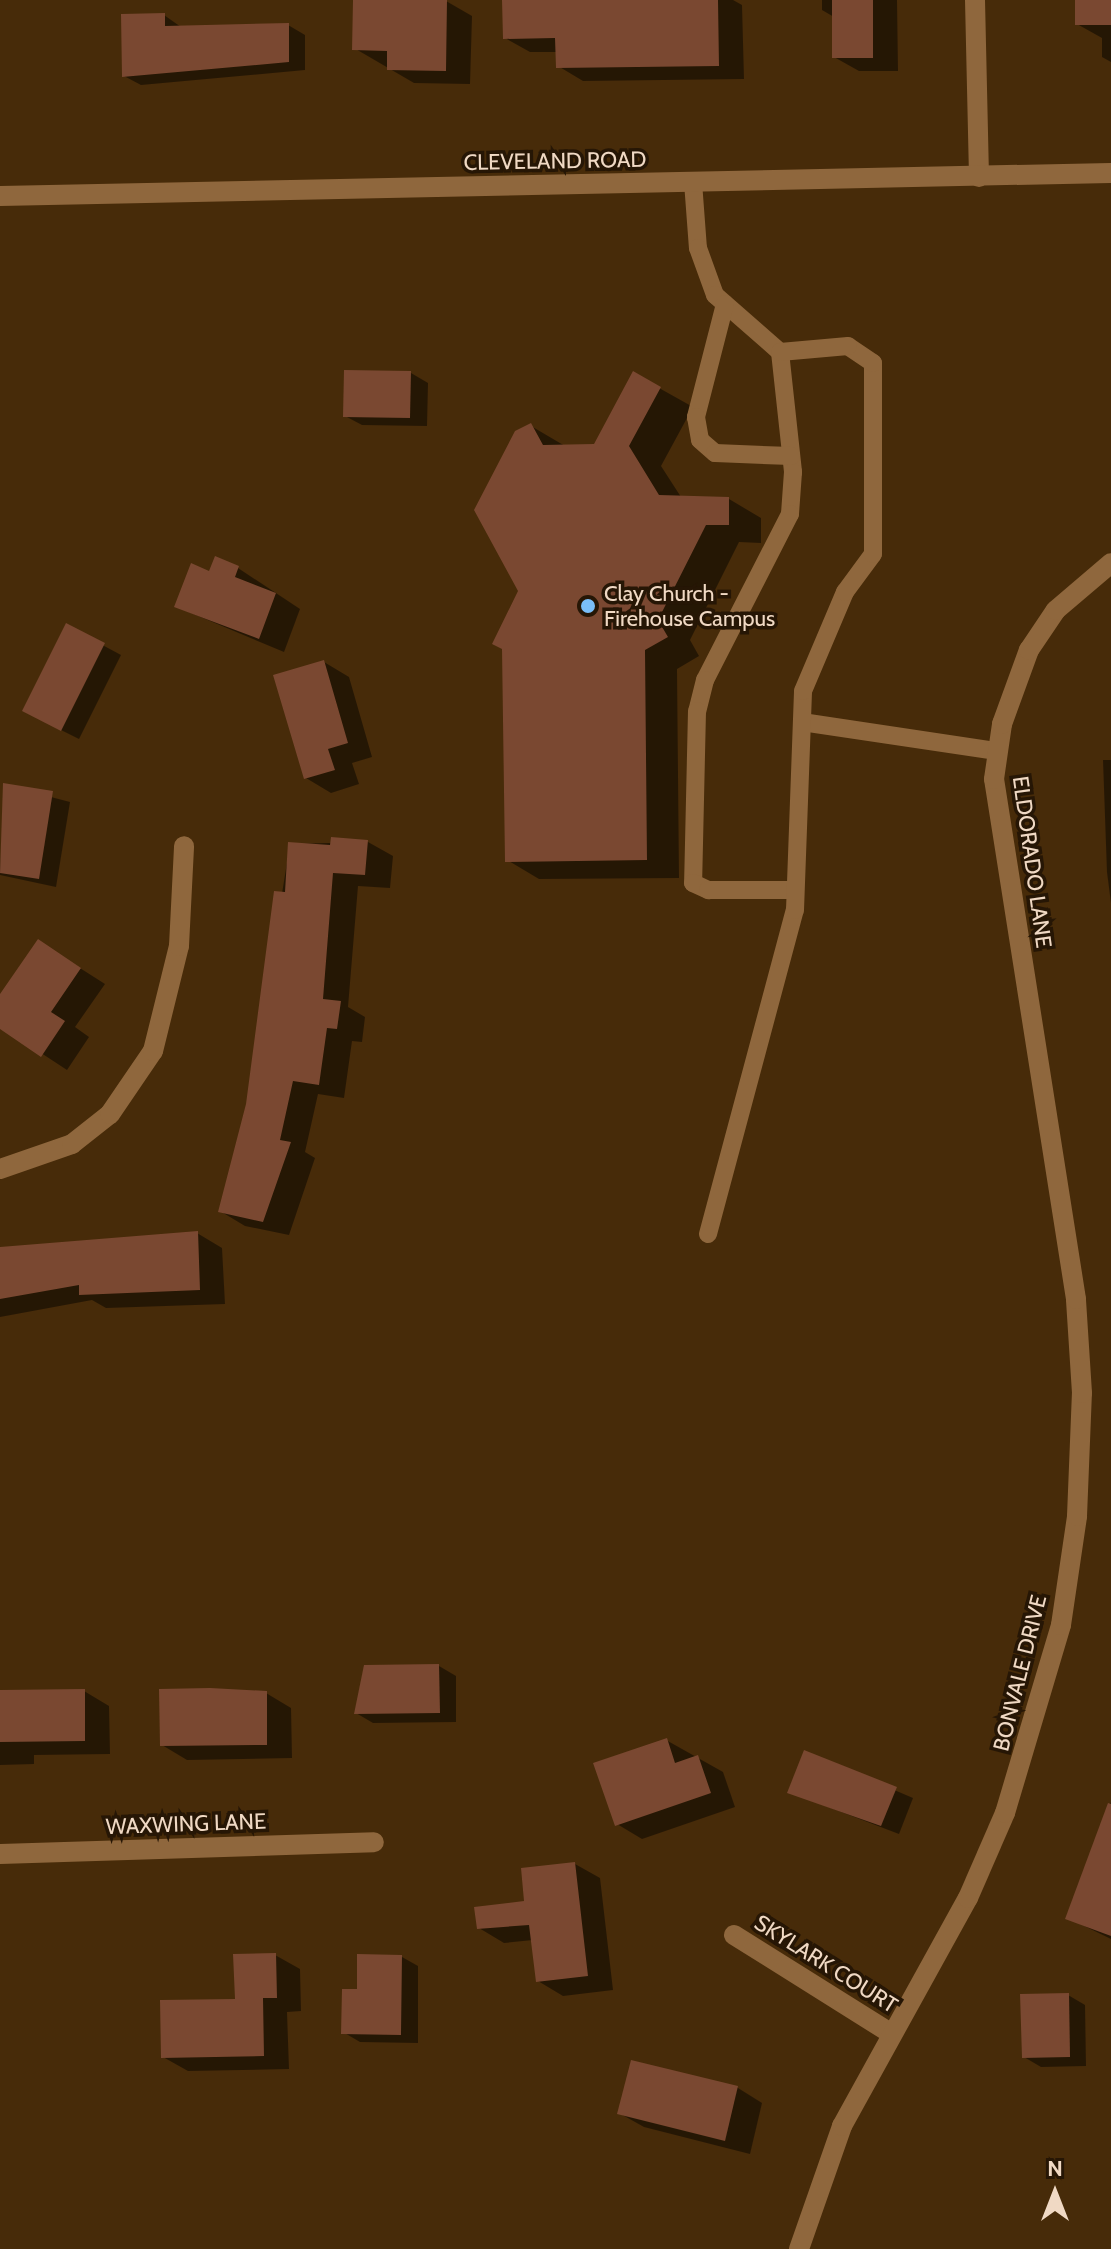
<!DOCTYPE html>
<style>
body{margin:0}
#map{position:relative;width:1111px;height:2249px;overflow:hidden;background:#472b09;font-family:Cabin,sans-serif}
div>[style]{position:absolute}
.shadow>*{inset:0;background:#0007}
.building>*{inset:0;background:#7a4831}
.service>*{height:18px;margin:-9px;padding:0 9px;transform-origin:9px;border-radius:9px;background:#8f673d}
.minor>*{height:20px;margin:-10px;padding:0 10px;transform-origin:10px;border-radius:10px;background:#8f673d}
.secondary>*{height:20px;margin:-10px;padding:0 10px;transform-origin:10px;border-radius:10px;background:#8f673d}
.dots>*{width:22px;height:22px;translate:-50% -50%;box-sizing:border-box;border:4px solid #261605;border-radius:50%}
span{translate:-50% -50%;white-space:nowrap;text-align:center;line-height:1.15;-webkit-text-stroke:7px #261605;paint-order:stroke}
.street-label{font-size:22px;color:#f0d9c4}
.poi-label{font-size:22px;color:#f0d9c4}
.left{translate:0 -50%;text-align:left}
.north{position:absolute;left:1015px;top:2153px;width:80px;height:80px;-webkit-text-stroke:6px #261605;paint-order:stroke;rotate:0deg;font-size:22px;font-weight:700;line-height:32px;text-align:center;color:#f0d9c4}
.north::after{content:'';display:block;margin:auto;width:28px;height:36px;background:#f0d9c4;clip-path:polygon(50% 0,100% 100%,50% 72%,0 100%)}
</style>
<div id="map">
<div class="shadow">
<div style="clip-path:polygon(355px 0,446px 1px,472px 16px,470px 84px,414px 83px,354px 48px)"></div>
<div style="clip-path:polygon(504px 0,733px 0,742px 5px,744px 79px,583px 81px,558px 66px,558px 52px,530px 52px,505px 38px)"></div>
<div style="clip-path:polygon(822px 0,897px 0,898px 71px,859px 71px,834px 57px,834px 17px,822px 10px)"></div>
<div style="clip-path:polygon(1077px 0,1111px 0,1111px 62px,1102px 57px,1102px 38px,1077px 24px)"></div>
<div style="clip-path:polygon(164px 15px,181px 27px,288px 25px,305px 35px,305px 70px,141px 85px,124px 76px)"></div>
<div style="clip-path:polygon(411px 373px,428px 383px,427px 426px,362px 425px,345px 416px)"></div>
<div style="clip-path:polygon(634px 374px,693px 407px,661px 466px,681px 497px,729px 499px,761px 518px,761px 543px,739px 542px,690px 640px,699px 656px,677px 669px,679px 878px,539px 879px,507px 860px,531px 426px,565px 446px,595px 446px)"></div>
<div style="clip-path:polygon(238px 568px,300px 609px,284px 652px,177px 607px,211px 573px)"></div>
<div style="clip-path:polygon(67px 626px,121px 655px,79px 739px,41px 720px)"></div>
<div style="clip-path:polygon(324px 662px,349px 677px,372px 757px,352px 763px,359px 784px,331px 793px,306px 778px)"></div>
<div style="clip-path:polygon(1103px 760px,1111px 760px,1111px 903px,1107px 872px)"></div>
<div style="clip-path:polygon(5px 785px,70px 802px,56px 887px,0 875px)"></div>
<div style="clip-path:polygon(368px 842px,393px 856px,390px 888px,358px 886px,348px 1007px,365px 1017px,362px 1042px,352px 1041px,344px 1098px,318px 1094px,305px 1152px,315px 1158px,289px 1235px,245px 1226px,220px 1211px,248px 1104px,290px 844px)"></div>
<div style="clip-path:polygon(39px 942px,105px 984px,75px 1027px,89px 1037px,67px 1070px,0 1026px,0 998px)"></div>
<div style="clip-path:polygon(197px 1233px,222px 1248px,225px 1304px,106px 1308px,92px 1300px,0 1317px,0 1249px)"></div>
<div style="clip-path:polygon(439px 1666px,456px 1676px,456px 1722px,373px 1723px,356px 1713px)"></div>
<div style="clip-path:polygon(84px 1691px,109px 1706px,110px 1754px,34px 1755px,34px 1764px,0 1765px,0 1692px)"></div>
<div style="clip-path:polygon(266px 1693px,291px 1708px,292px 1758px,187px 1760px,162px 1745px)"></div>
<div style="clip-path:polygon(666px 1740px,723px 1772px,735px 1807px,642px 1839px,617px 1824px)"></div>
<div style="clip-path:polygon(805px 1752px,913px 1798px,899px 1834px,789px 1792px)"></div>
<div style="clip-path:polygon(1111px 1802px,1111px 1939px,1068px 1918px)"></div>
<div style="clip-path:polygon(575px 1864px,600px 1878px,613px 1990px,563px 1996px,538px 1981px,533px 1940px,504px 1943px,479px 1928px,526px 1903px)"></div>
<div style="clip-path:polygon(275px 1955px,300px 1969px,301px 2011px,287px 2012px,289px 2069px,188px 2071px,163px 2057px,237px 2001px)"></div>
<div style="clip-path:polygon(402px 1957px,418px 1966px,418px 2043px,360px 2042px,343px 2032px)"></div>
<div style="clip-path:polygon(1068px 1995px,1085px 2005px,1086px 2066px,1041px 2067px,1024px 2057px)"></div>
<div style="clip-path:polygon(632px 2062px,738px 2088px,762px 2103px,750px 2154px,644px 2127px,619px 2113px)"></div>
</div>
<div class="building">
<div style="clip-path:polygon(353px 0,447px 0,446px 71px,387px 70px,387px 51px,352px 50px)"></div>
<div style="clip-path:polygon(502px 0,718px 0,719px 66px,556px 68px,555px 38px,503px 39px)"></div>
<div style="clip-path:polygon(832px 0,873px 0,873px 58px,832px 58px)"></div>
<div style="clip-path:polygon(1075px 0,1111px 0,1111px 25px,1075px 25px)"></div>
<div style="clip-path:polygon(165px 13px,165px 26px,289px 23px,289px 62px,122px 77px,121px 14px)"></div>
<div style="clip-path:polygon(344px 370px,411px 371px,410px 418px,343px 417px)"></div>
<div style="clip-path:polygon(633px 371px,661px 387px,629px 446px,659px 495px,729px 497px,729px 525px,706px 525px,658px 620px,668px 637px,645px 650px,647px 860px,505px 862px,502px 649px,492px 644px,518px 591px,474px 510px,515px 431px,531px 423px,543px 445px,594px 444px)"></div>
<div style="clip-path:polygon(215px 556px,239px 566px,235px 577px,276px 593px,259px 639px,174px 607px,191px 563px,209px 571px)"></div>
<div style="clip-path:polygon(66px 623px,105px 643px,61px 731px,22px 711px)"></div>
<div style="clip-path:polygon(324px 660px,348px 743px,328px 749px,335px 770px,304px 779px,273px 675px)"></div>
<div style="clip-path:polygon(3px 783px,53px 791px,39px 879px,0 873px)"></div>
<div style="clip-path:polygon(331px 837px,368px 840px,365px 875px,333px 873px,323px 999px,341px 1001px,337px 1029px,327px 1028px,319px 1085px,293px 1081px,280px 1140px,291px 1142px,263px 1222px,218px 1212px,246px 1104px,274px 891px,285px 892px,288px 842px,330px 845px)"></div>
<div style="clip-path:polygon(38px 939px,81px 968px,51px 1012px,65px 1021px,41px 1057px,0 1029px,0 994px)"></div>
<div style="clip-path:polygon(198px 1231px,200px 1290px,79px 1295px,79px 1285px,0 1299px,0 1247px)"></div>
<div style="clip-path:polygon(439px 1664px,440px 1713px,354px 1714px,364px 1665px)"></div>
<div style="clip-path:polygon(210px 1688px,267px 1691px,267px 1745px,160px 1746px,159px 1689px)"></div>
<div style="clip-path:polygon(85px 1689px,85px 1741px,0 1742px,0 1690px)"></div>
<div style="clip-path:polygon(667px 1738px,675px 1763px,698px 1755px,711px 1793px,615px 1826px,593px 1763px)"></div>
<div style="clip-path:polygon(804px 1750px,897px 1787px,881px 1826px,787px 1793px)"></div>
<div style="clip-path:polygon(1108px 1803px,1111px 1804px,1111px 1936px,1065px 1919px)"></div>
<div style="clip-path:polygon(575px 1862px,588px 1976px,536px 1982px,529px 1925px,477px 1929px,474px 1907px,524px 1901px,521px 1868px)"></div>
<div style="clip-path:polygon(276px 1953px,277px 1998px,263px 1998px,264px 2056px,161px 2058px,160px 2000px,235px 1999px,233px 1954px)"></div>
<div style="clip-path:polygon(357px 1954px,402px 1955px,401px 2035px,341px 2034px,342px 1989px,357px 1989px)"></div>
<div style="clip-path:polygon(1069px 1993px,1070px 2057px,1022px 2058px,1020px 1994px)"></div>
<div style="clip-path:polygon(631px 2060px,738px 2086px,725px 2141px,617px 2114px)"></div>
</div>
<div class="service">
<div style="left:693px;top:182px;width:66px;rotate:85.7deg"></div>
<div style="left:698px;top:248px;width:50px;rotate:70.1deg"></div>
<div style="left:715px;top:295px;width:86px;rotate:41.2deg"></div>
<div style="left:780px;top:352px;width:121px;rotate:83.8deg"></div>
<div style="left:793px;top:472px;width:42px;rotate:94.1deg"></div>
<div style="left:790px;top:514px;width:186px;rotate:117.1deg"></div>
<div style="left:705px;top:680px;width:32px;rotate:104deg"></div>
<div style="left:697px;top:711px;width:172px;rotate:91.3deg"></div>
<div style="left:693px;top:883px;width:17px;rotate:25deg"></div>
<div style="left:708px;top:890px;width:87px"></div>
<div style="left:725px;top:304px;width:117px;rotate:104.4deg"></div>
<div style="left:696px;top:417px;width:23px;rotate:80deg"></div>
<div style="left:700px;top:440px;width:20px;rotate:41deg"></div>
<div style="left:715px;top:453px;width:76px;rotate:2.3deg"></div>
<div style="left:802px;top:722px;width:197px;rotate:8.5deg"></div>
<div style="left:708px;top:1234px;width:335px;rotate:-75deg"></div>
<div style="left:795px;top:910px;width:219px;rotate:-87.9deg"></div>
<div style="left:803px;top:691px;width:108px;rotate:-67deg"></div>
<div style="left:845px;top:592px;width:47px;rotate:-53.6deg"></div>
<div style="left:873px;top:554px;width:191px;rotate:-90deg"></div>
<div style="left:873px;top:363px;width:30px;rotate:-146deg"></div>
<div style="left:848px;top:346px;width:68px;rotate:175deg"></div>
</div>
<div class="minor">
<div style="left:975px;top:0;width:177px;rotate:88.7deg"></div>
<div style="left:0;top:1169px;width:76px;rotate:-19.1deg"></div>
<div style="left:72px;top:1144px;width:48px;rotate:-38.3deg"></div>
<div style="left:110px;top:1114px;width:76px;rotate:-55.7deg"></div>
<div style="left:153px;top:1051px;width:108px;rotate:-76.1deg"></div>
<div style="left:179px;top:946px;width:100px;rotate:-87.1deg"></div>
<div style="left:0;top:1854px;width:374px;rotate:-1.8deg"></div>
<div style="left:734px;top:1935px;width:186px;rotate:32.1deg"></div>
<div style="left:799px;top:2249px;width:130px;rotate:-70.7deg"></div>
<div style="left:842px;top:2126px;width:260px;rotate:-61.1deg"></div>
<div style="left:968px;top:1898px;width:93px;rotate:-66.5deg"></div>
<div style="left:1005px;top:1813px;width:196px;rotate:-73.4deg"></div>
<div style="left:1061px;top:1625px;width:110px;rotate:-81.6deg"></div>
<div style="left:1077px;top:1516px;width:123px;rotate:-87.7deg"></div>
<div style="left:1082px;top:1393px;width:94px;rotate:-93.7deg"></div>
<div style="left:1076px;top:1299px;width:526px;rotate:-98.96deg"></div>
<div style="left:994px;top:779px;width:56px;rotate:-81.7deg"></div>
<div style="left:1002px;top:724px;width:79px;rotate:-70deg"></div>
<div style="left:1029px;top:650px;width:48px;rotate:-56deg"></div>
<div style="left:1056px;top:610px;width:72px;rotate:-40.5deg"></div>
</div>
<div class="secondary">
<div style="left:0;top:196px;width:1111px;rotate:-1.19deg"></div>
</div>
<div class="dots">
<div style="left:588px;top:606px;background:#7abef8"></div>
</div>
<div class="street-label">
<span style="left:555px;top:161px;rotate:-1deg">CLEVELAND ROAD</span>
<span style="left:1032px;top:862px;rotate:82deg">ELDORADO LANE</span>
<span style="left:1020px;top:1673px;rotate:-76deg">BONVALE DRIVE</span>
<span style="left:186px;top:1824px;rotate:-2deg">WAXWING LANE</span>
<span style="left:826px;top:1964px;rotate:32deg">SKYLARK COURT</span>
</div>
<div class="poi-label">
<span class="left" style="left:604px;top:606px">Clay Church -<br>Firehouse Campus</span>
</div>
<div class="north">N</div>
</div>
